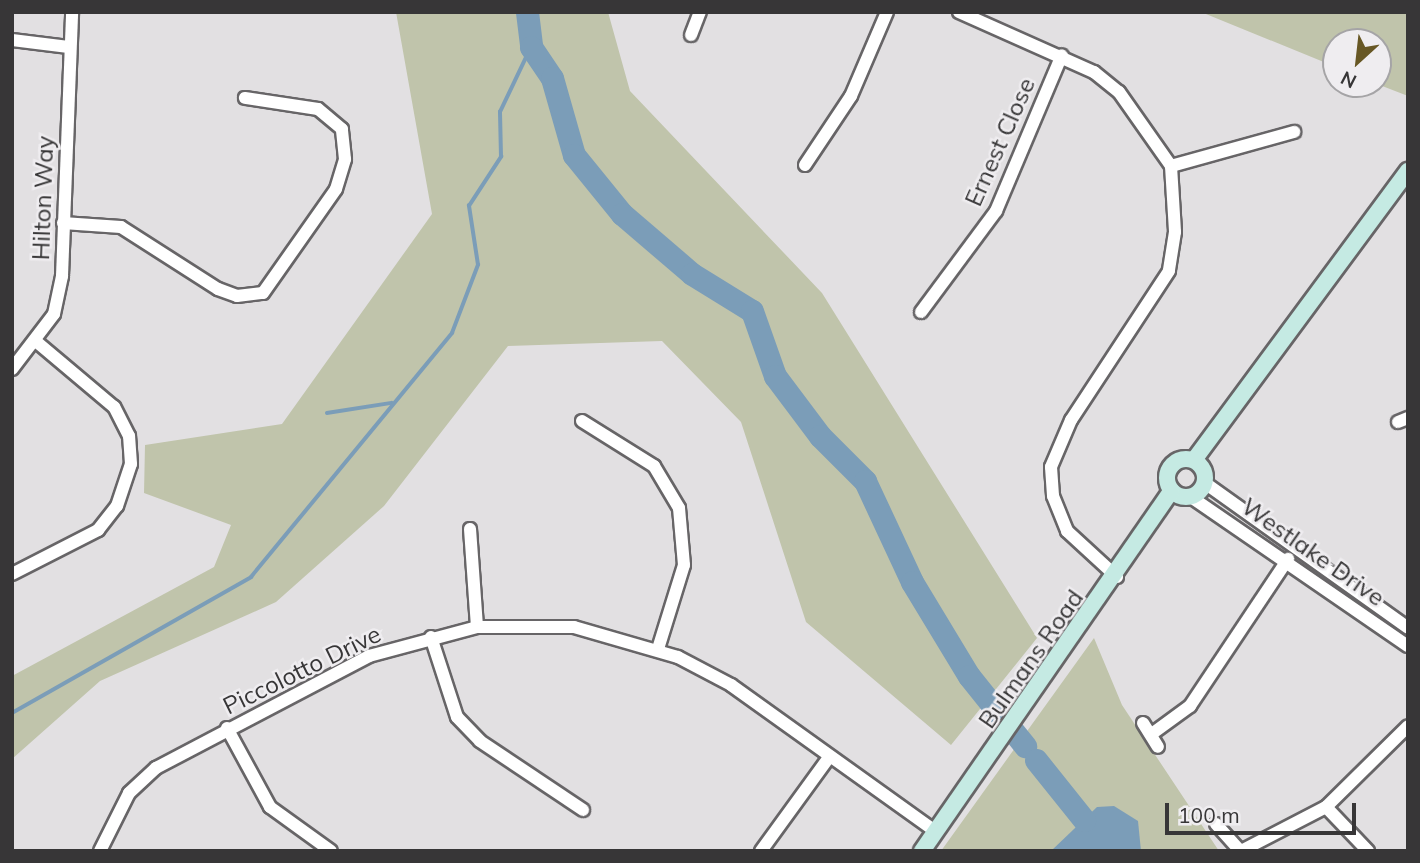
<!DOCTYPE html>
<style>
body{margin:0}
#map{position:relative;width:1420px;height:863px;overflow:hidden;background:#e2e0e2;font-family:Mulish,sans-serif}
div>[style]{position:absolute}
.green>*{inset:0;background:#c0c4ab}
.water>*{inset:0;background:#7b9db8}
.stream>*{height:3.5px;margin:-1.75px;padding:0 1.75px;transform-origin:1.75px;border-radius:1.75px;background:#7b9db8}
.river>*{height:23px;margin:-11.5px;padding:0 11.5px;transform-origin:11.5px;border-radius:11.5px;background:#7b9db8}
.roads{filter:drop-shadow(2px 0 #676567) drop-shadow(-2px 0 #676567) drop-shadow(0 2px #676567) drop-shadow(0 -2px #676567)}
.street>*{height:12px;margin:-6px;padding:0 6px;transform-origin:6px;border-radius:6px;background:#fff}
.secondary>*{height:16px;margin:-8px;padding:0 8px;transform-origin:8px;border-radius:8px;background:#c5eae3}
.secondary>.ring{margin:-8px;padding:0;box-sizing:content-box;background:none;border:16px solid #c5eae3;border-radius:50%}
span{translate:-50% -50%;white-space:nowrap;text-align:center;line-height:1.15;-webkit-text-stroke:5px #efedf0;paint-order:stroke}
.street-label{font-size:24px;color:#373637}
.frame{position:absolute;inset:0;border:14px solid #373637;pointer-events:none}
.north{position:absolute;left:1322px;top:28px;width:70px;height:70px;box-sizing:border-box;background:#efedf0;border:2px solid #a5a4a6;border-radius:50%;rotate:207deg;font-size:19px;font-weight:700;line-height:28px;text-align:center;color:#373637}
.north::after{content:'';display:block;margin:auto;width:24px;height:32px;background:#675724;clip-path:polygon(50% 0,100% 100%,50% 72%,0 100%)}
.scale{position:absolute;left:1165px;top:803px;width:191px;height:32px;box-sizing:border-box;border:4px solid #373637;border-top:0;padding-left:9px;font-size:21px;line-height:24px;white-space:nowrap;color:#373637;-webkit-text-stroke:5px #efedf0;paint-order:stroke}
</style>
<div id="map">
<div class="green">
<div style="clip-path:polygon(396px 12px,608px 12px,630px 91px,822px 293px,1037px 638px,951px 745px,806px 622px,741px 422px,662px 341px,508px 346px,384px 506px,276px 602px,100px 681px,12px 759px,12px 676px,214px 567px,231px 525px,144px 493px,145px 445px,282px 424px,432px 214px)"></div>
<div style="clip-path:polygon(1201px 12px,1408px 12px,1408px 96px,1377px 84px,1378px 42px,1336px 42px,1336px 67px)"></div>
<div style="clip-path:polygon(1094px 638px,1122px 705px,1219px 851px,941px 851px)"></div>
</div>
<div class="water">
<div style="clip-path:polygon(1114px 806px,1138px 821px,1141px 851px,1051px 851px,1097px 807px)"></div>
</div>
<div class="stream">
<div style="left:327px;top:413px;width:65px;rotate:-8.9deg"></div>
<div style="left:12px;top:713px;width:275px;rotate:-29.6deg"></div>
<div style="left:251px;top:577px;width:316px;rotate:-50.5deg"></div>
<div style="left:452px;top:333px;width:73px;rotate:-69.1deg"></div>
<div style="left:478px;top:265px;width:60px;rotate:-98.7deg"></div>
<div style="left:469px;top:206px;width:59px;rotate:-56.9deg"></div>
<div style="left:501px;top:157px;width:45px;rotate:-91.3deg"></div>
<div style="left:500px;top:112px;width:72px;rotate:-64.5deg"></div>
</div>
<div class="river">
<div style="left:527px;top:12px;width:35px;rotate:83deg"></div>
<div style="left:531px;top:47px;width:37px;rotate:56deg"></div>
<div style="left:552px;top:78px;width:80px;rotate:74.1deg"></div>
<div style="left:574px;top:155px;width:76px;rotate:50.9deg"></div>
<div style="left:622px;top:214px;width:92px;rotate:40.6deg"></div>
<div style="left:692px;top:274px;width:70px;rotate:31.7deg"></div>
<div style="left:752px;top:311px;width:69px;rotate:70.5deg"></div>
<div style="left:775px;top:376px;width:75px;rotate:53.1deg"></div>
<div style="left:820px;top:436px;width:64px;rotate:45deg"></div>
<div style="left:865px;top:481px;width:111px;rotate:65deg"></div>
<div style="left:912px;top:582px;width:110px;rotate:58.8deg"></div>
<div style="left:969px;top:676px;width:90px;rotate:51.3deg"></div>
<div style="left:1036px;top:760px;width:77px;rotate:51.3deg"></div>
</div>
<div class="roads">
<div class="street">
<div style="left:959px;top:12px;width:148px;rotate:24deg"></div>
<div style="left:1094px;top:72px;width:32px;rotate:39deg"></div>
<div style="left:1119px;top:92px;width:90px;rotate:54.9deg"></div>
<div style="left:1171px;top:166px;width:66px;rotate:86.5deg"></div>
<div style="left:1175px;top:232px;width:39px;rotate:99deg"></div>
<div style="left:1169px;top:271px;width:178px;rotate:123.3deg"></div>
<div style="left:1071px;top:420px;width:51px;rotate:113.1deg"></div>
<div style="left:1051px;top:467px;width:29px;rotate:86deg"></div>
<div style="left:1053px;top:496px;width:38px;rotate:68deg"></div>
<div style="left:1067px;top:531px;width:68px;rotate:42.6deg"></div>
<div style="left:691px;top:35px;width:25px;rotate:-69deg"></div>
<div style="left:12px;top:40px;width:57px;rotate:7deg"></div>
<div style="left:805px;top:165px;width:83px;rotate:-56.3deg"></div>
<div style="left:851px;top:96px;width:91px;rotate:-66.8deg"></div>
<div style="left:1171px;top:166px;width:128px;rotate:-15.5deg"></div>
<div style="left:63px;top:223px;width:58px;rotate:3.9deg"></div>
<div style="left:121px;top:227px;width:115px;rotate:32.6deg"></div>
<div style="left:218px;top:289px;width:20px;rotate:20deg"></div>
<div style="left:237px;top:296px;width:26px;rotate:-7deg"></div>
<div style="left:263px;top:293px;width:127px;rotate:-54.9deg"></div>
<div style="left:336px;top:189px;width:31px;rotate:-73deg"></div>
<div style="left:345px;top:159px;width:30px;rotate:-96deg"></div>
<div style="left:342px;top:129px;width:31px;rotate:-140deg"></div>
<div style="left:318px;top:109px;width:74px;rotate:-171.4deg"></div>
<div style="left:921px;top:312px;width:126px;rotate:-53.4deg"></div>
<div style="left:996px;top:211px;width:169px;rotate:-67.1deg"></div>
<div style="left:12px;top:369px;width:69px;rotate:-52.6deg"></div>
<div style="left:54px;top:314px;width:39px;rotate:-78deg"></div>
<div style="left:62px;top:276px;width:264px;rotate:-87.8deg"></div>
<div style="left:582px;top:421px;width:85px;rotate:32deg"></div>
<div style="left:654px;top:466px;width:49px;rotate:59.2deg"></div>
<div style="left:679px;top:508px;width:57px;rotate:85deg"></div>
<div style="left:684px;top:565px;width:88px;rotate:107.2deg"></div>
<div style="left:1398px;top:422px;width:11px;rotate:-22deg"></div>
<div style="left:1205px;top:483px;width:249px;rotate:35.5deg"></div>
<div style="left:1191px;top:497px;width:263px;rotate:34.5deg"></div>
<div style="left:470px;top:529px;width:98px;rotate:85.9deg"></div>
<div style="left:12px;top:574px;width:97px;rotate:-27.1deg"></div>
<div style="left:98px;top:530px;width:31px;rotate:-52deg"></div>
<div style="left:117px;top:506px;width:44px;rotate:-71.6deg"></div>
<div style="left:131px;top:464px;width:28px;rotate:-94deg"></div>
<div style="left:129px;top:436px;width:33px;rotate:-117deg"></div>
<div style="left:114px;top:407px;width:99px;rotate:-139.9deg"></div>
<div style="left:431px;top:637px;width:84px;rotate:72deg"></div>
<div style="left:457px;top:717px;width:33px;rotate:46deg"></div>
<div style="left:480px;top:741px;width:124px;rotate:33.8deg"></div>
<div style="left:1143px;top:723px;width:28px;rotate:58deg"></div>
<div style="left:227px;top:728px;width:90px;rotate:61.4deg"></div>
<div style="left:270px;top:807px;width:75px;rotate:35.8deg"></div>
<div style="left:1153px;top:733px;width:46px;rotate:-36.1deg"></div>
<div style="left:1190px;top:706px;width:177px;rotate:-56.3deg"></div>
<div style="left:1326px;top:807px;width:61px;rotate:46.3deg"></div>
<div style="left:1216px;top:824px;width:36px;rotate:48deg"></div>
<div style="left:100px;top:851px;width:65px;rotate:-63.4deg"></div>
<div style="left:129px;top:793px;width:37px;rotate:-43deg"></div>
<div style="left:156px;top:768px;width:241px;rotate:-27.7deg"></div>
<div style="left:369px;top:656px;width:112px;rotate:-15deg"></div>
<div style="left:477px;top:627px;width:97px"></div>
<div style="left:574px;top:627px;width:108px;rotate:16.1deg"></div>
<div style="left:678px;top:657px;width:60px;rotate:27.8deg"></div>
<div style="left:731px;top:685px;width:252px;rotate:35.6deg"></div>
<div style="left:761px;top:851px;width:117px;rotate:-54deg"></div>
<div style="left:1241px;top:851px;width:96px;rotate:-27.4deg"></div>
<div style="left:1326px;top:807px;width:115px;rotate:-44.6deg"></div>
</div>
<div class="secondary">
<div class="ring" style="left:1167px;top:459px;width:22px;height:22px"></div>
<div style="left:1194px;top:460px;width:360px;rotate:-53.5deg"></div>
<div style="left:922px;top:851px;width:438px;rotate:-55.3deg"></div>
</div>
</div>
<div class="street-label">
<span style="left:1000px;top:142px;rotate:-66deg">Ernest Close</span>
<span style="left:43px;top:198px;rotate:-88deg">Hilton Way</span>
<span style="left:1313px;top:552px;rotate:35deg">Westlake Drive</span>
<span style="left:1031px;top:659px;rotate:-55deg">Bulmans Road</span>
<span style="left:302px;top:670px;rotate:-26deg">Piccolotto Drive</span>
</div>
<div class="frame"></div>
<div class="north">N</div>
<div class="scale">100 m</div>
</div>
